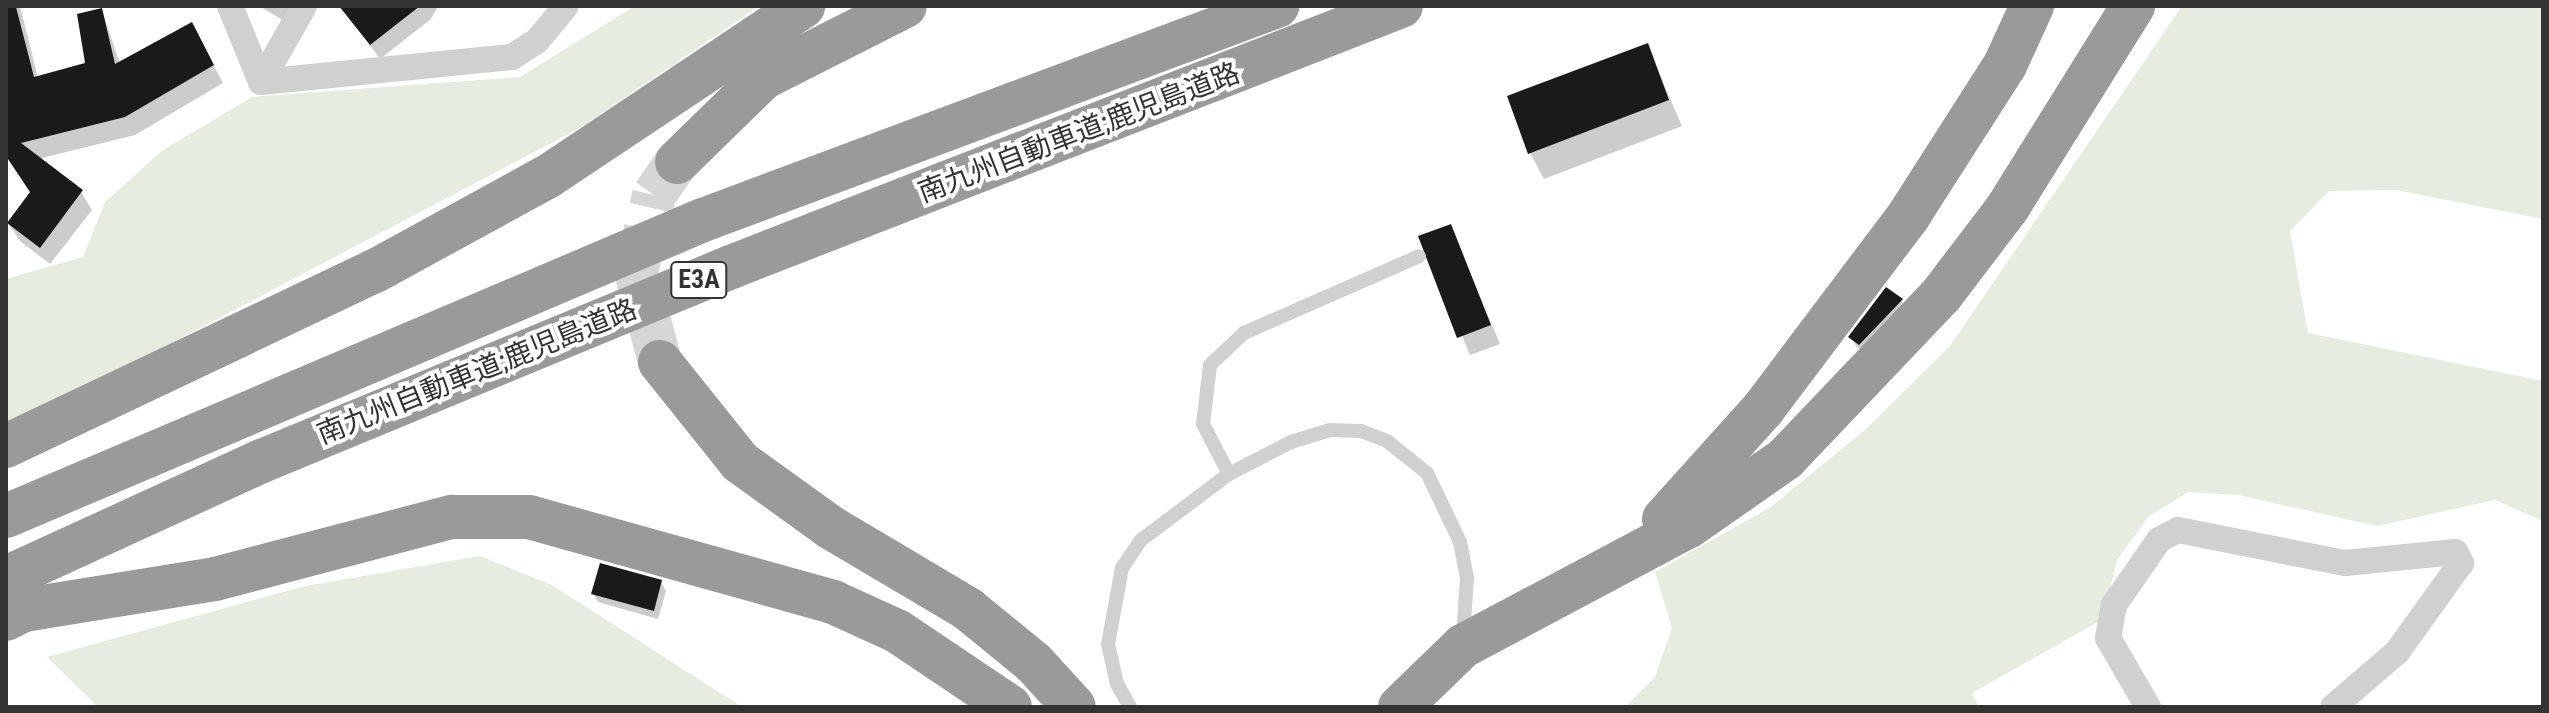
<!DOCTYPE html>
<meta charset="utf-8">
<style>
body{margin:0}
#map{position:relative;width:2549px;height:713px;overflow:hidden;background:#fff;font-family:"Roboto Condensed","Noto Sans JP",sans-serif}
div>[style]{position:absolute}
.green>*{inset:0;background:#e6ecdf}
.shadow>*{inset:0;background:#0003}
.building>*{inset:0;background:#1a1a1a}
.highway-tunnel>*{height:44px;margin-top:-22px;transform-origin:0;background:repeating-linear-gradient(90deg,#d6d6d6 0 44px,transparent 0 66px)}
.lane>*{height:14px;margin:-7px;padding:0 7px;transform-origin:7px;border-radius:7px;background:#d0d0d0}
.street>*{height:26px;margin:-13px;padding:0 13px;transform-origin:13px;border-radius:13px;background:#d0d0d0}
.highway>*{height:44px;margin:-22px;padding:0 22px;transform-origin:22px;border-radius:22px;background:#9a9a9a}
span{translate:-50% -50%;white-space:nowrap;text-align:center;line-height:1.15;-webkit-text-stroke:8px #fff;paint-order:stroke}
.shield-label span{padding:2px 6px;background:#fff;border:2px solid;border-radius:6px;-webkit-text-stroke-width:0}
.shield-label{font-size:26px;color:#333;font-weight:700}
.street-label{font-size:28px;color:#333}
.frame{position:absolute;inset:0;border:8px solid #333;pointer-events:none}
</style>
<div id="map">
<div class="green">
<div style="clip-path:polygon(635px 6px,759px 6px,578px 129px,6px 430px,6px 279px,83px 257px,105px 202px,163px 150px,252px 97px,520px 77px)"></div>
<div style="clip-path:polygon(2182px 6px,2543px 6px,2543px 219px,2396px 190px,2329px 191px,2290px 231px,2308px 333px,2543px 381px,2543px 521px,2495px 500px,2377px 526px,2238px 495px,2188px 492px,2148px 517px,2117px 560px,2103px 619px,1972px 693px,1979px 707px,1625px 707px,1655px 677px,1672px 628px,1655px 572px,1771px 507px,1866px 429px,1950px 346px)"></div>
<div style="clip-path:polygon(480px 556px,552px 585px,742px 707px,98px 707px,47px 657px,305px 586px)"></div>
</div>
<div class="shadow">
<div style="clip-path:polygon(6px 6px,20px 6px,38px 78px,87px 65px,102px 11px,120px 64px,201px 42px,223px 83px,135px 135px,38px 159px,81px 192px,92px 210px,50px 264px,20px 241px,9px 224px,32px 193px,6px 155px)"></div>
<div style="clip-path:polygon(259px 6px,302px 6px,291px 25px)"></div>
<div style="clip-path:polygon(362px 6px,438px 6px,431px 19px,380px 59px,349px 16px)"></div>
<div style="clip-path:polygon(1647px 46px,1682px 126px,1544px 179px,1530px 153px)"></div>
<div style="clip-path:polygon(1450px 226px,1500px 344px,1470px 355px,1421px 237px)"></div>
<div style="clip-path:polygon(1901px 300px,1906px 309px,1865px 353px,1856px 346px,1851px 337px)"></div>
<div style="clip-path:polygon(661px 582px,666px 591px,658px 619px,598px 602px,593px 593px)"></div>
</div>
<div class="building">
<div style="clip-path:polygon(339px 6px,420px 6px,370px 45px)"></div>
<div style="clip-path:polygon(16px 7px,34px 77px,85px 63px,77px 14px,102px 8px,115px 64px,192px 22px,214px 65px,125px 117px,21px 143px,83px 190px,40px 248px,7px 223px,30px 192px,6px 156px,6px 8px)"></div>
<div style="clip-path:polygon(1648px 43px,1669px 100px,1528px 154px,1507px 96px)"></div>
<div style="clip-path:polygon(1451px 224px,1491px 325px,1457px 338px,1418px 236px)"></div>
<div style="clip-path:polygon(1886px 287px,1903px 299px,1859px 345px,1848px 337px)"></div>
<div style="clip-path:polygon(600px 563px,662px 580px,654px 611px,591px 594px)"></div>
</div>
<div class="highway-tunnel">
<div style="left:660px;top:362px;width:93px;rotate:-104.9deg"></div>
<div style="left:636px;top:272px;width:79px;rotate:-76.8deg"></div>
<div style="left:654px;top:195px;width:40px;rotate:-55.1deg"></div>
</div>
<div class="lane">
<div style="left:1229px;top:474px;width:56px;rotate:-117.5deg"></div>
<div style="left:1203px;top:424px;width:59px;rotate:-83.2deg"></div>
<div style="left:1210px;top:365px;width:47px;rotate:-43.3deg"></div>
<div style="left:1244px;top:333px;width:191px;rotate:-23.7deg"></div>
<div style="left:1130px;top:707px;width:26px;rotate:-119deg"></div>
<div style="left:1117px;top:684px;width:41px;rotate:-102.7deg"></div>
<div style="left:1108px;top:644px;width:77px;rotate:-79.6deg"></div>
<div style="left:1122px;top:568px;width:34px;rotate:-56deg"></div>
<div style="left:1141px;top:540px;width:110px;rotate:-36.9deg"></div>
<div style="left:1229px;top:474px;width:70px;rotate:-27.3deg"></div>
<div style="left:1291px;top:442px;width:41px;rotate:-17.1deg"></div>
<div style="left:1330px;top:430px;width:31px;rotate:2deg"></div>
<div style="left:1361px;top:431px;width:28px;rotate:21deg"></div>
<div style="left:1387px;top:441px;width:51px;rotate:38.7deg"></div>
<div style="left:1427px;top:473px;width:76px;rotate:64.4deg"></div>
<div style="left:1460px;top:542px;width:37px;rotate:79deg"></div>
<div style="left:1467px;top:578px;width:59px;rotate:93.9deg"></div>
</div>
<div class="street">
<div style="left:230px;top:6px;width:82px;rotate:67.8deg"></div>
<div style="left:261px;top:82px;width:252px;rotate:-5.7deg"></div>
<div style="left:512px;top:57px;width:30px;rotate:-33deg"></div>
<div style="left:537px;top:41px;width:45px;rotate:-50.4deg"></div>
<div style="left:261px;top:82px;width:87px;rotate:-60.5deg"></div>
<div style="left:2148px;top:707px;width:80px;rotate:-120.1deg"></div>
<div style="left:2108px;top:638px;width:34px;rotate:-80deg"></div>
<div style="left:2114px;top:605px;width:79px;rotate:-55.3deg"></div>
<div style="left:2159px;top:540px;width:21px;rotate:-28deg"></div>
<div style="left:2178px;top:530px;width:170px;rotate:11.2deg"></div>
<div style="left:2345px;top:563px;width:111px;rotate:-5.7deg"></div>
<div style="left:2455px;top:552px;width:13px;rotate:61deg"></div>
<div style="left:2461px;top:563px;width:110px;rotate:125.7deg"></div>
<div style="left:2397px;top:652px;width:84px;rotate:139.3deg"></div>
</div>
<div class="highway">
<div style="left:677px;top:162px;width:120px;rotate:-44.3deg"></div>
<div style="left:763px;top:78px;width:159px;rotate:-26.9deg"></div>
<div style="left:660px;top:362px;width:128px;rotate:51.3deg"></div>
<div style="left:740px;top:462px;width:111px;rotate:35.8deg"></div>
<div style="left:830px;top:527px;width:161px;rotate:30.7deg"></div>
<div style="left:968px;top:609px;width:85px;rotate:39.3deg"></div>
<div style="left:1034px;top:663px;width:59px;rotate:47.7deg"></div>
<div style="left:6px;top:446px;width:408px;rotate:-25.4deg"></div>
<div style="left:375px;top:271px;width:196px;rotate:-28.7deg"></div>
<div style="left:547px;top:177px;width:308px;rotate:-33.7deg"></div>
<div style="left:6px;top:516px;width:757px;rotate:-23.01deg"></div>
<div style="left:703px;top:220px;width:613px;rotate:-20.45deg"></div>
<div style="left:1664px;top:519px;width:148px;rotate:-48deg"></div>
<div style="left:1763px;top:409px;width:243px;rotate:-53deg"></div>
<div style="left:1909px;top:215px;width:178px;rotate:-57.4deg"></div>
<div style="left:2005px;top:65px;width:65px;rotate:-65.4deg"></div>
<div style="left:6px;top:578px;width:281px;rotate:-24.6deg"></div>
<div style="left:262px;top:461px;width:508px;rotate:-22.47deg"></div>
<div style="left:731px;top:267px;width:719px;rotate:-21.28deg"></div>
<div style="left:6px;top:619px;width:20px;rotate:-27deg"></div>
<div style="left:24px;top:610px;width:193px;rotate:-9.2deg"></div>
<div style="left:215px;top:579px;width:245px;rotate:-14.7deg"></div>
<div style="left:452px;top:517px;width:77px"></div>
<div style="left:529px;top:517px;width:316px;rotate:15.6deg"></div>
<div style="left:833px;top:602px;width:70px;rotate:24.4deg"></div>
<div style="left:897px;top:631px;width:136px;rotate:33.9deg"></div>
<div style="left:1400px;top:707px;width:88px;rotate:-44.1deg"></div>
<div style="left:1463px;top:646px;width:256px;rotate:-28deg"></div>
<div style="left:1689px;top:526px;width:117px;rotate:-34.9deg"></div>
<div style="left:1785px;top:459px;width:228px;rotate:-46.4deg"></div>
<div style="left:1942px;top:294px;width:109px;rotate:-52.8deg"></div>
<div style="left:2008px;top:207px;width:237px;rotate:-58.1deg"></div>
</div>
<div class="shield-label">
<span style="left:699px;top:280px">E3A</span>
</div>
<div class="street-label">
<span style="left:1079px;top:133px;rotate:-21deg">南九州自動車道;鹿児島道路</span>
<span style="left:477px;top:372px;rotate:-22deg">南九州自動車道;鹿児島道路</span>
</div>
<div class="frame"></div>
</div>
